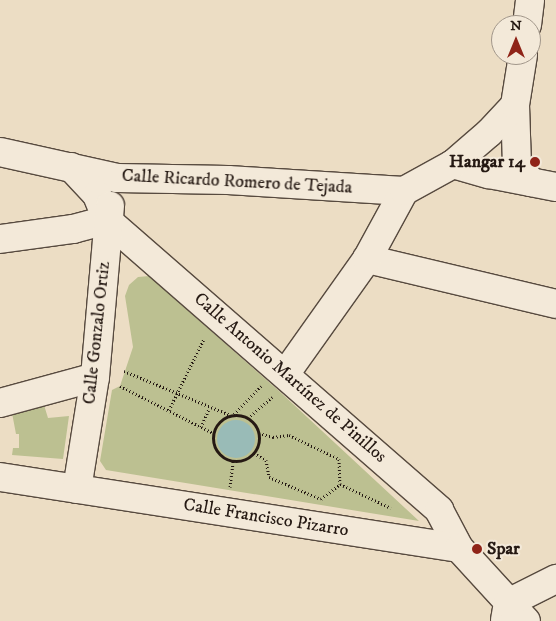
<!DOCTYPE html>
<meta charset="utf-8">
<style>
body{margin:0}
#map{position:relative;width:556px;height:621px;overflow:hidden;background:#ecddc4;font-family:"IM FELL DW Pica",serif}
div>[style]{position:absolute}
.green>*{inset:0;background:#bcc091}
.water>*{inset:0;background:#99bbb7}
.round{border-radius:50%}
.path>*{height:3px;margin-top:-1.5px;transform-origin:0;background:repeating-linear-gradient(90deg,#251913 0 1px,transparent 0 3.5px)}
.path>.ring{margin:-1.5px;padding:0;box-sizing:content-box;background:none;border:3px solid #251913;border-radius:50%}
.roads{filter:drop-shadow(1px 0 #574a3f) drop-shadow(-1px 0 #574a3f) drop-shadow(0 1px #574a3f) drop-shadow(0 -1px #574a3f)}
.minor>*{height:28px;margin:-14px;padding:0 14px;transform-origin:14px;border-radius:14px;background:#f3e9d9}
.dots>*{width:14px;height:14px;translate:-50% -50%;box-sizing:border-box;border:2px solid #f3e9d9;border-radius:50%}
span{translate:-50% -50%;white-space:nowrap;text-align:center;line-height:1.15;-webkit-text-stroke:4px #f3e9d9;paint-order:stroke}
.poi-label{font-size:18px;color:#251913;font-weight:700}
.right{translate:-100% -50%;text-align:right}
.left{translate:0 -50%;text-align:left}
.street-label{font-size:18px;color:#251913}
.north{position:absolute;left:491px;top:15px;width:50px;height:50px;box-sizing:border-box;background:#f3e9d9;border:1px solid #a1968a;border-radius:50%;rotate:0deg;font-size:14px;font-weight:700;line-height:20px;text-align:center;color:#251913}
.north::after{content:'';display:block;margin:auto;width:18px;height:22px;background:#8f2418;clip-path:polygon(50% 0,100% 100%,50% 72%,0 100%)}
</style>
<div id="map">
<div class="green">
<div style="clip-path:polygon(149px 276px,279px 391px,419px 521px,106px 470px,100px 461px,112px 390px,120px 386px,133px 347px,125px 296px,129px 285px,138px 277px)"></div>
<div style="clip-path:polygon(44px 405px,48px 418px,69px 416px,63px 459px,12px 455px,13px 448px,19px 448px,19px 434px,16px 434px,12px 413px)"></div>
</div>
<div class="water">
<div class="round" style="left:217px;top:420px;width:38px;height:38px"></div>
</div>
<div class="path">
<div style="left:124px;top:371px;width:115px;rotate:22.5deg"></div>
<div style="left:120px;top:386px;width:104px;rotate:26.8deg"></div>
<div style="left:169px;top:410px;width:79px;rotate:-63.8deg"></div>
<div style="left:234px;top:414px;width:39px;rotate:-46deg"></div>
<div class="ring" style="left:213px;top:415px;width:43px;height:43px"></div>
<div style="left:248px;top:418px;width:32px;rotate:-41deg"></div>
<div style="left:201px;top:427px;width:20px;rotate:-66deg"></div>
<div style="left:259px;top:433px;width:15px;rotate:16deg"></div>
<div style="left:273px;top:437px;width:16px;rotate:-7deg"></div>
<div style="left:289px;top:435px;width:55px;rotate:25.6deg"></div>
<div style="left:339px;top:459px;width:25px;rotate:88deg"></div>
<div style="left:340px;top:484px;width:56px;rotate:25.2deg"></div>
<div style="left:254px;top:453px;width:14px;rotate:30deg"></div>
<div style="left:266px;top:460px;width:17px;rotate:80deg"></div>
<div style="left:269px;top:477px;width:56px;rotate:22.9deg"></div>
<div style="left:321px;top:499px;width:24px;rotate:-38deg"></div>
<div style="left:230px;top:487px;width:26px;rotate:-83deg"></div>
</div>
<div class="roads">
<div class="minor">
<div style="left:527px;top:25px;width:25px;rotate:-83deg"></div>
<div style="left:515px;top:105px;width:59px;rotate:88.1deg"></div>
<div style="left:517px;top:164px;width:23px;rotate:52deg"></div>
<div style="left:0;top:152px;width:120px;rotate:12.5deg"></div>
<div style="left:117px;top:178px;width:111px;rotate:1deg"></div>
<div style="left:228px;top:180px;width:176px;rotate:3.6deg"></div>
<div style="left:453px;top:164px;width:37px;rotate:16deg"></div>
<div style="left:489px;top:174px;width:68px;rotate:11deg"></div>
<div style="left:71px;top:167px;width:38px;rotate:47deg"></div>
<div style="left:97px;top:195px;width:27px;rotate:68deg"></div>
<div style="left:107px;top:220px;width:441px;rotate:41.1deg"></div>
<div style="left:439px;top:510px;width:43px;rotate:62.2deg"></div>
<div style="left:0;top:239px;width:74px;rotate:-7.8deg"></div>
<div style="left:73px;top:229px;width:35px;rotate:-15deg"></div>
<div style="left:367px;top:259px;width:194px;rotate:13.4deg"></div>
<div style="left:286px;top:373px;width:140px;rotate:-54.6deg"></div>
<div style="left:367px;top:259px;width:77px;rotate:-61.4deg"></div>
<div style="left:404px;top:191px;width:56px;rotate:-28.9deg"></div>
<div style="left:453px;top:164px;width:48px;rotate:-40.7deg"></div>
<div style="left:489px;top:133px;width:38px;rotate:-47deg"></div>
<div style="left:515px;top:105px;width:51px;rotate:-80.9deg"></div>
<div style="left:0;top:403px;width:98px;rotate:-15.3deg"></div>
<div style="left:0;top:477px;width:464px;rotate:8.8deg"></div>
<div style="left:459px;top:548px;width:99px;rotate:47.5deg"></div>
<div style="left:77px;top:489px;width:113px;rotate:-80.9deg"></div>
<div style="left:95px;top:377px;width:172px;rotate:-85deg"></div>
<div style="left:505px;top:620px;width:17px;rotate:-80deg"></div>
<div style="left:508px;top:603px;width:54px;rotate:-26.6deg"></div>
</div>
</div>
<div class="dots">
<div style="left:535px;top:162px;background:#8f2418"></div>
<div style="left:477px;top:549px;background:#8f2418"></div>
</div>
<div class="poi-label">
<span class="right" style="left:525px;top:162px">Hangar 14</span>
<span class="left" style="left:487px;top:549px">Spar</span>
</div>
<div class="street-label">
<span style="left:237px;top:182px;rotate:3deg">Calle Ricardo Romero de Tejada</span>
<span style="left:97px;top:333px;rotate:-84deg">Calle Gonzalo Ortiz</span>
<span style="left:290px;top:378px;rotate:41deg">Calle Antonio Martínez de Pinillos</span>
<span style="left:266px;top:518px;rotate:9deg">Calle Francisco Pizarro</span>
</div>
<div class="north">N</div>
</div>
